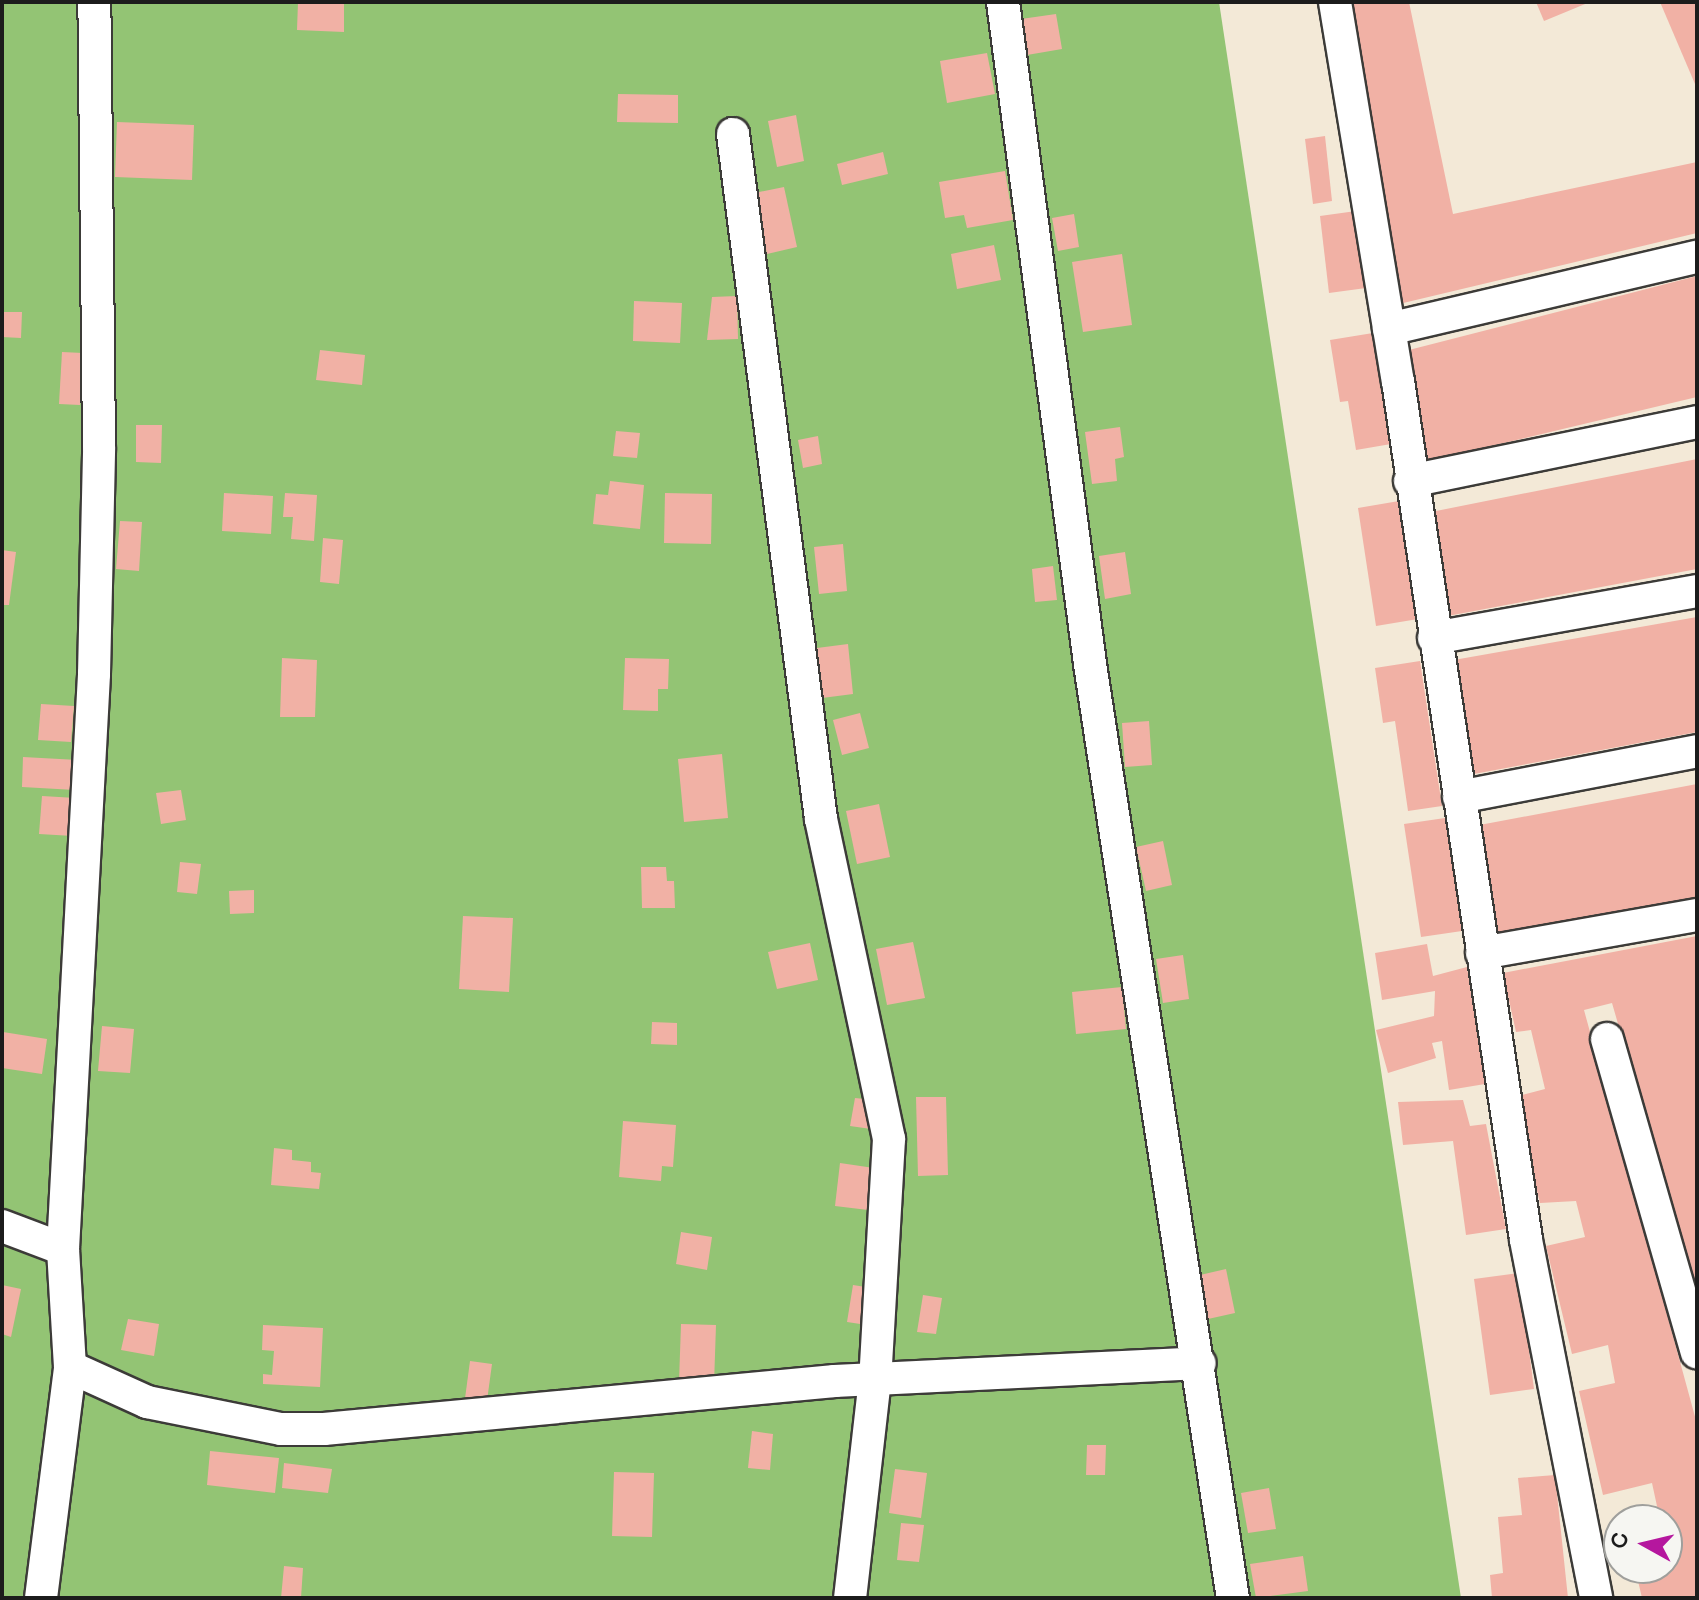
<!DOCTYPE html>
<meta charset="utf-8">
<style>
body{margin:0}
#map{position:relative;width:1699px;height:1600px;overflow:hidden;background:#f3e9d7;font-family:"Balsamiq Sans",sans-serif}
div>[style]{position:absolute}
.green>*{inset:0;background:#93c474}
.building>*{inset:0;background:#f1b1a5}
.roads{filter:drop-shadow(2px 0 #3c3b38) drop-shadow(-2px 0 #3c3b38) drop-shadow(0 2px #3c3b38) drop-shadow(0 -2px #3c3b38)}
.service>*{height:32px;margin:-16px;padding:0 16px;transform-origin:16px;border-radius:16px;background:#fff}
span{translate:-50% -50%;white-space:nowrap;text-align:center;line-height:1.15;-webkit-text-stroke:6px #f6f6f2;paint-order:stroke}
.frame{position:absolute;inset:0;border:4px solid #1c1c1c;pointer-events:none}
.north{position:absolute;left:1603px;top:1504px;width:80px;height:80px;box-sizing:border-box;background:#f6f6f2;border:2px solid #9f9f9c;border-radius:50%;rotate:278deg;font-size:22px;font-weight:700;line-height:32px;text-align:center;color:#1c1c1c}
.north::after{content:'';display:block;margin:auto;width:28px;height:36px;background:#b5179e;clip-path:polygon(50% 0,100% 100%,50% 72%,0 100%)}
</style>
<div id="map">
<div class="green">
<div style="clip-path:polygon(2px 2px,1219px 2px,1461px 1598px,2px 1598px)"></div>
</div>
<div class="building">
<div style="clip-path:polygon(298px 2px,344px 2px,344px 32px,297px 30px)"></div>
<div style="clip-path:polygon(1345px 2px,1409px 2px,1453px 214px,1697px 162px,1697px 233px,1399px 304px)"></div>
<div style="clip-path:polygon(1536px 2px,1590px 2px,1544px 21px)"></div>
<div style="clip-path:polygon(1660px 2px,1697px 2px,1697px 83px,1695px 84px)"></div>
<div style="clip-path:polygon(1056px 14px,1062px 49px,1027px 55px,1021px 19px)"></div>
<div style="clip-path:polygon(987px 53px,995px 94px,947px 103px,940px 61px)"></div>
<div style="clip-path:polygon(618px 94px,678px 95px,678px 123px,617px 122px)"></div>
<div style="clip-path:polygon(796px 115px,804px 161px,777px 167px,768px 121px)"></div>
<div style="clip-path:polygon(117px 122px,194px 125px,192px 180px,115px 177px)"></div>
<div style="clip-path:polygon(1325px 136px,1332px 201px,1313px 204px,1305px 139px)"></div>
<div style="clip-path:polygon(883px 152px,888px 174px,842px 185px,837px 164px)"></div>
<div style="clip-path:polygon(1005px 171px,1013px 220px,967px 228px,964px 215px,945px 218px,939px 182px)"></div>
<div style="clip-path:polygon(784px 187px,797px 247px,767px 254px,754px 193px)"></div>
<div style="clip-path:polygon(1356px 211px,1366px 288px,1329px 293px,1320px 216px)"></div>
<div style="clip-path:polygon(1074px 214px,1079px 247px,1058px 251px,1052px 218px)"></div>
<div style="clip-path:polygon(994px 245px,1001px 280px,957px 289px,951px 254px)"></div>
<div style="clip-path:polygon(1122px 254px,1132px 325px,1083px 332px,1072px 262px)"></div>
<div style="clip-path:polygon(1697px 276px,1697px 397px,1428px 461px,1405px 351px)"></div>
<div style="clip-path:polygon(737px 296px,738px 339px,707px 340px,712px 297px)"></div>
<div style="clip-path:polygon(634px 301px,682px 303px,680px 343px,633px 341px)"></div>
<div style="clip-path:polygon(2px 312px,22px 312px,21px 338px,2px 337px)"></div>
<div style="clip-path:polygon(1373px 333px,1391px 444px,1356px 450px,1348px 401px,1340px 402px,1330px 340px)"></div>
<div style="clip-path:polygon(320px 350px,365px 355px,362px 385px,316px 380px)"></div>
<div style="clip-path:polygon(62px 352px,83px 353px,80px 405px,59px 404px)"></div>
<div style="clip-path:polygon(136px 425px,162px 425px,161px 463px,136px 462px)"></div>
<div style="clip-path:polygon(1120px 427px,1124px 457px,1115px 459px,1117px 481px,1092px 484px,1085px 432px)"></div>
<div style="clip-path:polygon(616px 431px,640px 433px,637px 458px,613px 456px)"></div>
<div style="clip-path:polygon(818px 436px,822px 464px,803px 468px,798px 440px)"></div>
<div style="clip-path:polygon(1697px 459px,1697px 569px,1437px 618px,1421px 514px)"></div>
<div style="clip-path:polygon(610px 481px,644px 485px,640px 529px,593px 524px,596px 494px,608px 495px)"></div>
<div style="clip-path:polygon(224px 493px,273px 496px,271px 534px,222px 531px)"></div>
<div style="clip-path:polygon(285px 493px,317px 495px,314px 541px,291px 539px,293px 517px,283px 517px)"></div>
<div style="clip-path:polygon(665px 493px,712px 494px,711px 544px,664px 543px)"></div>
<div style="clip-path:polygon(1399px 501px,1418px 619px,1376px 626px,1358px 508px)"></div>
<div style="clip-path:polygon(120px 521px,142px 522px,139px 571px,116px 569px)"></div>
<div style="clip-path:polygon(323px 538px,343px 540px,339px 584px,320px 582px)"></div>
<div style="clip-path:polygon(843px 544px,847px 591px,819px 594px,814px 547px)"></div>
<div style="clip-path:polygon(2px 550px,16px 552px,9px 605px,2px 605px)"></div>
<div style="clip-path:polygon(1125px 552px,1131px 594px,1105px 599px,1099px 556px)"></div>
<div style="clip-path:polygon(1053px 566px,1057px 600px,1035px 602px,1032px 569px)"></div>
<div style="clip-path:polygon(1697px 617px,1697px 732px,1474px 774px,1448px 661px)"></div>
<div style="clip-path:polygon(848px 644px,853px 694px,822px 698px,817px 648px)"></div>
<div style="clip-path:polygon(282px 658px,317px 660px,315px 717px,280px 717px)"></div>
<div style="clip-path:polygon(625px 658px,669px 659px,668px 689px,658px 689px,658px 711px,623px 710px)"></div>
<div style="clip-path:polygon(1420px 661px,1442px 806px,1408px 811px,1395px 721px,1383px 723px,1375px 668px)"></div>
<div style="clip-path:polygon(41px 704px,74px 706px,71px 742px,38px 740px)"></div>
<div style="clip-path:polygon(860px 713px,869px 748px,842px 755px,833px 720px)"></div>
<div style="clip-path:polygon(1149px 721px,1152px 765px,1125px 767px,1122px 723px)"></div>
<div style="clip-path:polygon(722px 754px,728px 818px,684px 822px,678px 759px)"></div>
<div style="clip-path:polygon(23px 757px,78px 760px,75px 790px,22px 787px)"></div>
<div style="clip-path:polygon(1697px 784px,1697px 899px,1487px 937px,1469px 827px)"></div>
<div style="clip-path:polygon(181px 790px,186px 820px,161px 824px,156px 793px)"></div>
<div style="clip-path:polygon(42px 796px,76px 798px,73px 836px,39px 834px)"></div>
<div style="clip-path:polygon(879px 804px,890px 857px,857px 864px,846px 811px)"></div>
<div style="clip-path:polygon(1445px 818px,1462px 931px,1421px 937px,1404px 824px)"></div>
<div style="clip-path:polygon(1163px 841px,1172px 885px,1146px 891px,1136px 847px)"></div>
<div style="clip-path:polygon(180px 862px,201px 864px,197px 894px,177px 892px)"></div>
<div style="clip-path:polygon(641px 867px,666px 867px,667px 881px,674px 881px,675px 908px,642px 908px)"></div>
<div style="clip-path:polygon(254px 890px,254px 913px,230px 914px,229px 891px)"></div>
<div style="clip-path:polygon(463px 916px,513px 918px,509px 992px,459px 989px)"></div>
<div style="clip-path:polygon(1697px 936px,1697px 1297px,1612px 1003px,1584px 1010px,1697px 1424px,1697px 1598px,1642px 1598px,1635px 1568px,1667px 1568px,1667px 1520px,1660px 1520px,1652px 1483px,1603px 1495px,1579px 1391px,1615px 1383px,1608px 1345px,1572px 1354px,1546px 1246px,1585px 1237px,1576px 1201px,1540px 1203px,1514px 1097px,1545px 1089px,1531px 1030px,1516px 1032px,1503px 973px)"></div>
<div style="clip-path:polygon(913px 942px,925px 998px,887px 1005px,876px 949px)"></div>
<div style="clip-path:polygon(810px 943px,818px 980px,777px 989px,768px 952px)"></div>
<div style="clip-path:polygon(1427px 944px,1433px 976px,1467px 967px,1485px 1084px,1449px 1090px,1442px 1041px,1432px 1043px,1436px 1058px,1388px 1073px,1376px 1030px,1434px 1016px,1435px 991px,1382px 1000px,1375px 953px)"></div>
<div style="clip-path:polygon(1183px 955px,1189px 999px,1163px 1003px,1156px 959px)"></div>
<div style="clip-path:polygon(1122px 987px,1126px 1029px,1076px 1034px,1072px 992px)"></div>
<div style="clip-path:polygon(652px 1022px,677px 1023px,677px 1045px,651px 1044px)"></div>
<div style="clip-path:polygon(102px 1026px,134px 1029px,130px 1073px,98px 1071px)"></div>
<div style="clip-path:polygon(3px 1032px,47px 1039px,42px 1074px,2px 1068px)"></div>
<div style="clip-path:polygon(916px 1097px,946px 1097px,948px 1175px,918px 1176px)"></div>
<div style="clip-path:polygon(855px 1098px,875px 1100px,871px 1129px,850px 1126px)"></div>
<div style="clip-path:polygon(1463px 1100px,1470px 1126px,1486px 1124px,1506px 1229px,1466px 1235px,1453px 1141px,1403px 1145px,1398px 1102px)"></div>
<div style="clip-path:polygon(623px 1121px,676px 1125px,673px 1167px,662px 1166px,661px 1181px,619px 1177px)"></div>
<div style="clip-path:polygon(274px 1148px,292px 1150px,292px 1160px,311px 1162px,311px 1172px,321px 1173px,319px 1189px,271px 1185px)"></div>
<div style="clip-path:polygon(840px 1163px,874px 1168px,868px 1210px,835px 1206px)"></div>
<div style="clip-path:polygon(681px 1232px,712px 1237px,707px 1270px,676px 1264px)"></div>
<div style="clip-path:polygon(1226px 1269px,1235px 1313px,1208px 1319px,1200px 1275px)"></div>
<div style="clip-path:polygon(1519px 1273px,1534px 1389px,1490px 1395px,1474px 1279px)"></div>
<div style="clip-path:polygon(2px 1285px,21px 1289px,11px 1337px,2px 1334px)"></div>
<div style="clip-path:polygon(853px 1285px,872px 1288px,867px 1325px,847px 1322px)"></div>
<div style="clip-path:polygon(923px 1295px,942px 1298px,936px 1334px,917px 1332px)"></div>
<div style="clip-path:polygon(128px 1319px,159px 1324px,154px 1356px,121px 1350px)"></div>
<div style="clip-path:polygon(681px 1324px,716px 1325px,714px 1384px,679px 1382px)"></div>
<div style="clip-path:polygon(263px 1325px,323px 1328px,320px 1387px,263px 1384px,263px 1374px,272px 1375px,274px 1351px,262px 1350px)"></div>
<div style="clip-path:polygon(470px 1361px,492px 1364px,486px 1408px,464px 1406px)"></div>
<div style="clip-path:polygon(752px 1431px,773px 1434px,770px 1470px,748px 1468px)"></div>
<div style="clip-path:polygon(1087px 1445px,1106px 1445px,1105px 1475px,1086px 1475px)"></div>
<div style="clip-path:polygon(210px 1451px,279px 1458px,275px 1493px,207px 1485px)"></div>
<div style="clip-path:polygon(284px 1463px,332px 1469px,328px 1493px,282px 1488px)"></div>
<div style="clip-path:polygon(895px 1469px,927px 1473px,921px 1518px,889px 1513px)"></div>
<div style="clip-path:polygon(614px 1472px,654px 1473px,652px 1537px,612px 1536px)"></div>
<div style="clip-path:polygon(1555px 1475px,1568px 1598px,1492px 1598px,1490px 1575px,1503px 1573px,1498px 1517px,1522px 1515px,1518px 1478px)"></div>
<div style="clip-path:polygon(1269px 1488px,1276px 1529px,1248px 1533px,1241px 1493px)"></div>
<div style="clip-path:polygon(901px 1523px,924px 1525px,919px 1562px,897px 1560px)"></div>
<div style="clip-path:polygon(1303px 1556px,1308px 1591px,1256px 1598px,1250px 1564px)"></div>
<div style="clip-path:polygon(284px 1566px,303px 1568px,301px 1598px,281px 1598px)"></div>
</div>
<div class="roads">
<div class="service">
<div style="left:1003px;top:2px;width:668px;rotate:82.51deg"></div>
<div style="left:1090px;top:664px;width:945px;rotate:81.3deg"></div>
<div style="left:1335px;top:2px;width:384px;rotate:80.6deg"></div>
<div style="left:1398px;top:381px;width:868px;rotate:81.52deg"></div>
<div style="left:1526px;top:1240px;width:365px;rotate:78.9deg"></div>
<div style="left:733px;top:134px;width:691px;rotate:82.68deg"></div>
<div style="left:821px;top:819px;width:327px;rotate:78deg"></div>
<div style="left:889px;top:1139px;width:240px;rotate:93.3deg"></div>
<div style="left:875px;top:1379px;width:220px;rotate:96.5deg"></div>
<div style="left:1389px;top:329px;width:316px;rotate:-13.2deg"></div>
<div style="left:1410px;top:481px;width:293px;rotate:-11.6deg"></div>
<div style="left:1434px;top:638px;width:267px;rotate:-10.1deg"></div>
<div style="left:1459px;top:797px;width:242px;rotate:-10.9deg"></div>
<div style="left:1482px;top:953px;width:218px;rotate:-10deg"></div>
<div style="left:1607px;top:1039px;width:326px;rotate:74deg"></div>
<div style="left:2px;top:1226px;width:65px;rotate:20.7deg"></div>
<div style="left:70px;top:1367px;width:85px;rotate:24.4deg"></div>
<div style="left:147px;top:1402px;width:137px;rotate:11.4deg"></div>
<div style="left:281px;top:1429px;width:43px"></div>
<div style="left:324px;top:1429px;width:513px;rotate:-5.37deg"></div>
<div style="left:835px;top:1381px;width:365px;rotate:-2.8deg"></div>
<div style="left:41px;top:1598px;width:233px;rotate:-82.8deg"></div>
<div style="left:70px;top:1367px;width:118px;rotate:-93.4deg"></div>
<div style="left:63px;top:1249px;width:576px;rotate:-86.91deg"></div>
<div style="left:94px;top:674px;width:227px;rotate:-88.7deg"></div>
<div style="left:99px;top:447px;width:445px;rotate:-90.6deg"></div>
</div>
</div>
<div class="frame"></div>
<div class="north">С</div>
</div>
